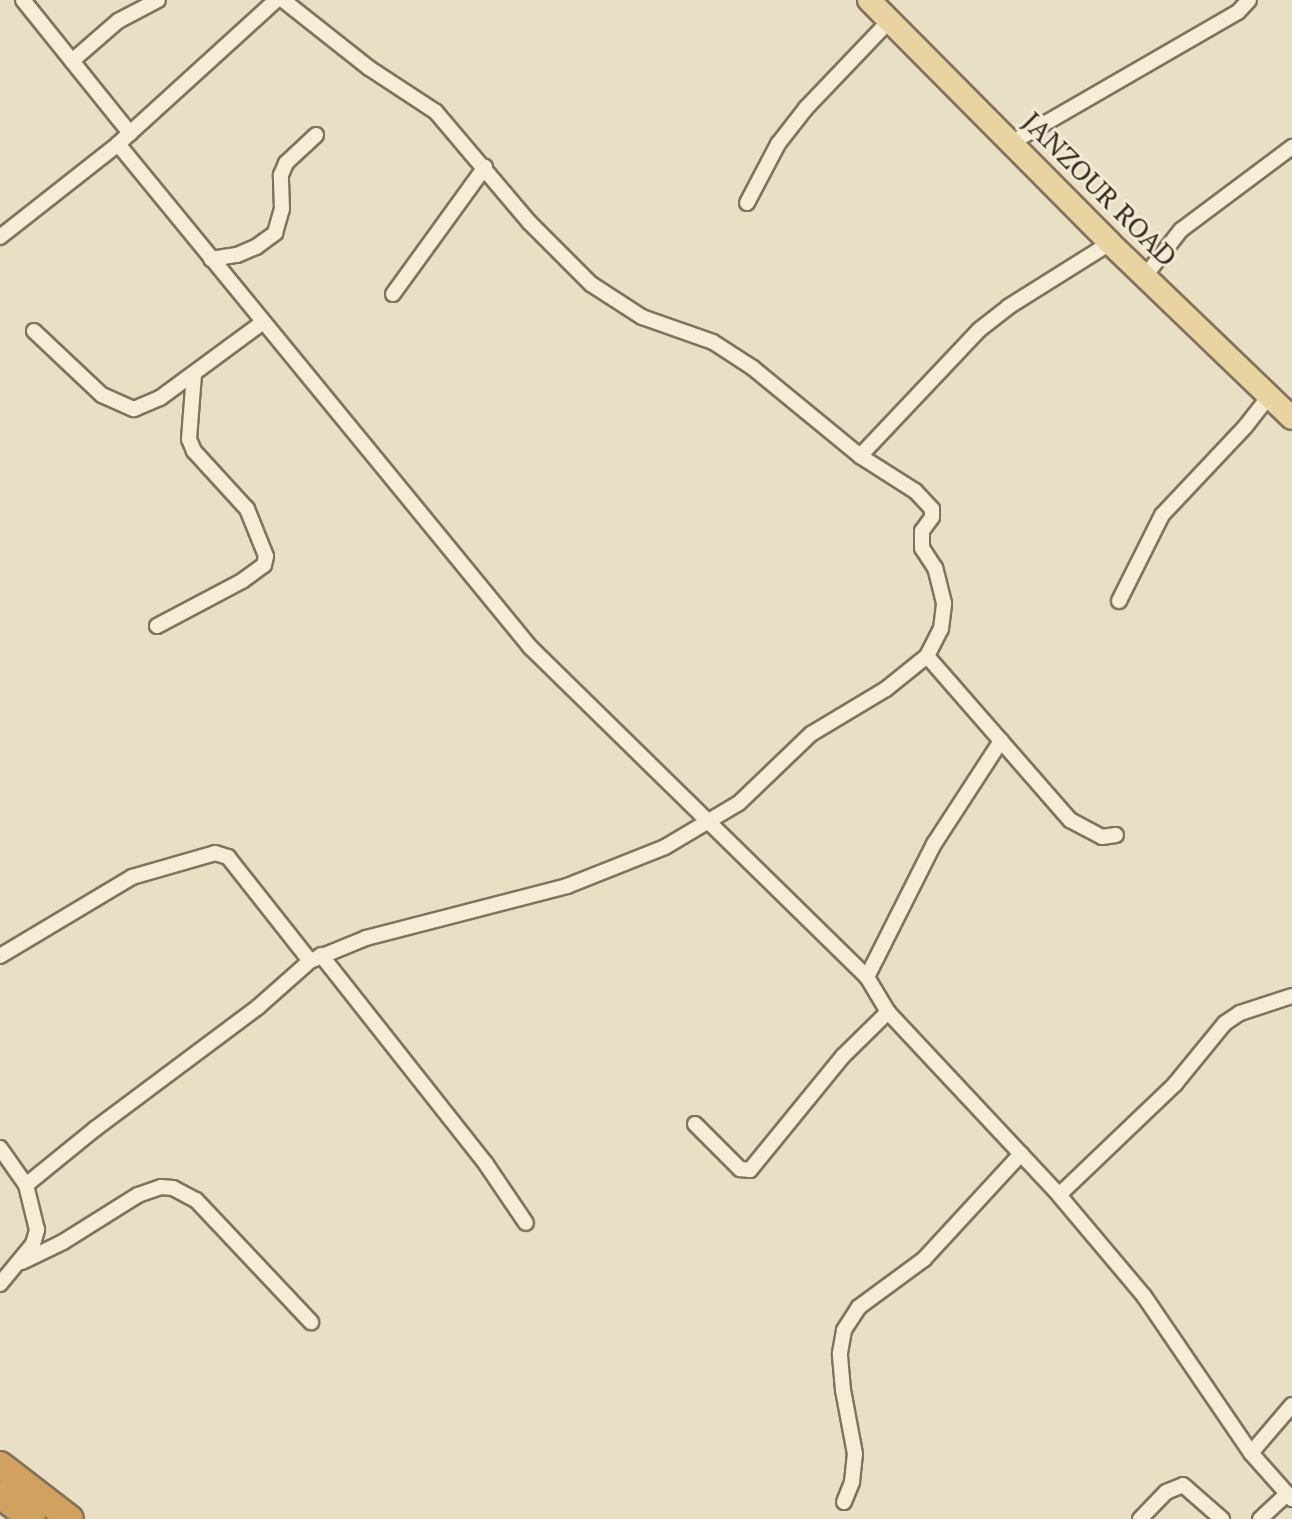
<!DOCTYPE html>
<style>
body{margin:0}
#map{position:relative;width:1292px;height:1519px;overflow:hidden;background:#e9dfc5;font-family:"PT Serif",serif}
div>[style]{position:absolute}
.roads{filter:drop-shadow(2px 0 #83725d) drop-shadow(-2px 0 #83725d) drop-shadow(0 2px #83725d) drop-shadow(0 -2px #83725d)}
.street>*{height:14px;margin:-7px;padding:0 7px;transform-origin:7px;border-radius:7px;background:#f5edd8}
.primary>*{height:22px;margin:-11px;padding:0 11px;transform-origin:11px;border-radius:11px;background:#e9d4a1}
.highway>*{height:26px;margin:-13px;padding:0 13px;transform-origin:13px;border-radius:13px;background:#d0a15f}
span{translate:-50% -50%;white-space:nowrap;text-align:center;line-height:1.15;-webkit-text-stroke:6px #f2ead4;paint-order:stroke}
.street-label{font-size:28px;color:#342a1f}
</style>
<div id="map">
<div class="roads">
<div class="street">
<div style="left:23px;top:0;width:171px;rotate:51.2deg"></div>
<div style="left:283px;top:0;width:110px;rotate:38.3deg"></div>
<div style="left:369px;top:68px;width:80px;rotate:33.3deg"></div>
<div style="left:436px;top:112px;width:144px;rotate:49.8deg"></div>
<div style="left:529px;top:222px;width:88px;rotate:45deg"></div>
<div style="left:591px;top:284px;width:61px;rotate:32.9deg"></div>
<div style="left:642px;top:317px;width:75px;rotate:19.4deg"></div>
<div style="left:713px;top:342px;width:48px;rotate:33deg"></div>
<div style="left:753px;top:368px;width:139px;rotate:39.4deg"></div>
<div style="left:72px;top:61px;width:61px;rotate:-41deg"></div>
<div style="left:118px;top:21px;width:45px;rotate:-27.7deg"></div>
<div style="left:1011px;top:143px;width:262px;rotate:-30deg"></div>
<div style="left:1238px;top:12px;width:16px;rotate:-47deg"></div>
<div style="left:118px;top:144px;width:652px;rotate:50.67deg"></div>
<div style="left:531px;top:648px;width:470px;rotate:44.4deg"></div>
<div style="left:867px;top:977px;width:41px;rotate:59deg"></div>
<div style="left:888px;top:1012px;width:250px;rotate:46.9deg"></div>
<div style="left:1059px;top:1195px;width:132px;rotate:49.9deg"></div>
<div style="left:1144px;top:1296px;width:190px;rotate:55.7deg"></div>
<div style="left:1251px;top:1453px;width:62px;rotate:48.3deg"></div>
<div style="left:747px;top:203px;width:67px;rotate:-62.3deg"></div>
<div style="left:778px;top:144px;width:46px;rotate:-52.1deg"></div>
<div style="left:806px;top:108px;width:120px;rotate:-46.3deg"></div>
<div style="left:0;top:237px;width:150px;rotate:-38.2deg"></div>
<div style="left:118px;top:144px;width:214px;rotate:-42.3deg"></div>
<div style="left:211px;top:259px;width:26px;rotate:-9deg"></div>
<div style="left:237px;top:255px;width:21px;rotate:-23deg"></div>
<div style="left:256px;top:247px;width:24px;rotate:-36deg"></div>
<div style="left:275px;top:233px;width:25px;rotate:-74deg"></div>
<div style="left:282px;top:209px;width:34px;rotate:-92deg"></div>
<div style="left:281px;top:175px;width:13px;rotate:-67deg"></div>
<div style="left:286px;top:163px;width:41px;rotate:-43deg"></div>
<div style="left:1145px;top:276px;width:58px;rotate:-52deg"></div>
<div style="left:1181px;top:230px;width:139px;rotate:-36.8deg"></div>
<div style="left:393px;top:294px;width:157px;rotate:-54.1deg"></div>
<div style="left:34px;top:331px;width:93px;rotate:43.3deg"></div>
<div style="left:102px;top:395px;width:35px;rotate:24deg"></div>
<div style="left:134px;top:409px;width:28px;rotate:-23deg"></div>
<div style="left:160px;top:398px;width:128px;rotate:-36.4deg"></div>
<div style="left:1119px;top:601px;width:96px;rotate:-63.4deg"></div>
<div style="left:1162px;top:515px;width:121px;rotate:-46.7deg"></div>
<div style="left:1245px;top:427px;width:39px;rotate:-52deg"></div>
<div style="left:157px;top:626px;width:96px;rotate:-27.9deg"></div>
<div style="left:242px;top:581px;width:27px;rotate:-36deg"></div>
<div style="left:264px;top:565px;width:9px;rotate:-77deg"></div>
<div style="left:266px;top:556px;width:51px;rotate:-112deg"></div>
<div style="left:247px;top:509px;width:79px;rotate:-132.4deg"></div>
<div style="left:194px;top:451px;width:13px;rotate:-113deg"></div>
<div style="left:189px;top:439px;width:65px;rotate:-85.6deg"></div>
<div style="left:927px;top:656px;width:218px;rotate:48.9deg"></div>
<div style="left:1070px;top:820px;width:36px;rotate:28deg"></div>
<div style="left:1102px;top:837px;width:14px;rotate:-8deg"></div>
<div style="left:321px;top:955px;width:266px;rotate:51.7deg"></div>
<div style="left:486px;top:1164px;width:71px;rotate:55.9deg"></div>
<div style="left:0;top:956px;width:154px;rotate:-30.9deg"></div>
<div style="left:132px;top:877px;width:86px;rotate:-16.1deg"></div>
<div style="left:215px;top:853px;width:14px;rotate:17deg"></div>
<div style="left:228px;top:857px;width:132px;rotate:51.7deg"></div>
<div style="left:867px;top:977px;width:149px;rotate:-63.3deg"></div>
<div style="left:934px;top:844px;width:123px;rotate:-57deg"></div>
<div style="left:695px;top:1124px;width:64px;rotate:45deg"></div>
<div style="left:740px;top:1169px;width:10px;rotate:6deg"></div>
<div style="left:750px;top:1170px;width:147px;rotate:-50.8deg"></div>
<div style="left:843px;top:1056px;width:63px;rotate:-44.4deg"></div>
<div style="left:0;top:1148px;width:45px;rotate:54.9deg"></div>
<div style="left:1059px;top:1195px;width:161px;rotate:-43.7deg"></div>
<div style="left:1175px;top:1084px;width:79px;rotate:-50.7deg"></div>
<div style="left:1225px;top:1023px;width:18px;rotate:-34deg"></div>
<div style="left:1240px;top:1013px;width:55px;rotate:-18.1deg"></div>
<div style="left:22px;top:1262px;width:46px;rotate:-26deg"></div>
<div style="left:63px;top:1242px;width:89px;rotate:-32.1deg"></div>
<div style="left:138px;top:1195px;width:24px;rotate:-19deg"></div>
<div style="left:161px;top:1187px;width:12px;rotate:5deg"></div>
<div style="left:173px;top:1188px;width:26px;rotate:28deg"></div>
<div style="left:196px;top:1200px;width:168px;rotate:46.7deg"></div>
<div style="left:0;top:1284px;width:52px;rotate:-50.5deg"></div>
<div style="left:33px;top:1244px;width:15px;rotate:-74deg"></div>
<div style="left:37px;top:1230px;width:46px;rotate:-103.7deg"></div>
<div style="left:26px;top:1185px;width:89px;rotate:-39.1deg"></div>
<div style="left:95px;top:1129px;width:204px;rotate:-36.8deg"></div>
<div style="left:258px;top:1007px;width:69px;rotate:-41.5deg"></div>
<div style="left:310px;top:961px;width:61px;rotate:-22.3deg"></div>
<div style="left:366px;top:938px;width:208px;rotate:-14.5deg"></div>
<div style="left:567px;top:886px;width:105px;rotate:-21.7deg"></div>
<div style="left:665px;top:847px;width:86px;rotate:-30.7deg"></div>
<div style="left:739px;top:803px;width:100px;rotate:-43.8deg"></div>
<div style="left:811px;top:734px;width:87px;rotate:-31deg"></div>
<div style="left:886px;top:689px;width:53px;rotate:-38.8deg"></div>
<div style="left:927px;top:656px;width:30px;rotate:-63deg"></div>
<div style="left:941px;top:629px;width:26px;rotate:-83deg"></div>
<div style="left:944px;top:603px;width:36px;rotate:-104deg"></div>
<div style="left:935px;top:568px;width:24px;rotate:-123deg"></div>
<div style="left:922px;top:548px;width:17px;rotate:-90deg"></div>
<div style="left:922px;top:531px;width:17px;rotate:-54deg"></div>
<div style="left:932px;top:517px;width:8px;rotate:-90deg"></div>
<div style="left:932px;top:509px;width:25px;rotate:-133deg"></div>
<div style="left:915px;top:491px;width:65px;rotate:-147.5deg"></div>
<div style="left:860px;top:456px;width:173px;rotate:-46.6deg"></div>
<div style="left:979px;top:330px;width:37px;rotate:-38deg"></div>
<div style="left:1008px;top:307px;width:120px;rotate:-32.1deg"></div>
<div style="left:1251px;top:1453px;width:63px;rotate:-49.5deg"></div>
<div style="left:844px;top:1502px;width:22px;rotate:-68deg"></div>
<div style="left:852px;top:1482px;width:28px;rotate:-84deg"></div>
<div style="left:855px;top:1454px;width:65px;rotate:-100.6deg"></div>
<div style="left:843px;top:1390px;width:37px;rotate:-95deg"></div>
<div style="left:840px;top:1353px;width:23px;rotate:-80deg"></div>
<div style="left:844px;top:1330px;width:27px;rotate:-57deg"></div>
<div style="left:859px;top:1307px;width:81px;rotate:-36.4deg"></div>
<div style="left:924px;top:1259px;width:143px;rotate:-47.3deg"></div>
<div style="left:1140px;top:1519px;width:37px;rotate:-46deg"></div>
<div style="left:1166px;top:1492px;width:18px;rotate:-22deg"></div>
<div style="left:1183px;top:1485px;width:52px;rotate:41.1deg"></div>
<div style="left:1260px;top:1519px;width:37px;rotate:-43deg"></div>
</div>
<div class="primary">
<div style="left:869px;top:0;width:342px;rotate:45.2deg"></div>
<div style="left:1110px;top:243px;width:252px;rotate:43.9deg"></div>
</div>
<div class="highway">
<div style="left:0;top:1465px;width:88px;rotate:37.6deg"></div>
<div style="left:0;top:1495px;width:40px;rotate:37deg"></div>
</div>
</div>
<div class="street-label">
<span style="left:1100px;top:189px;rotate:45deg">JANZOUR ROAD</span>
</div>
</div>
